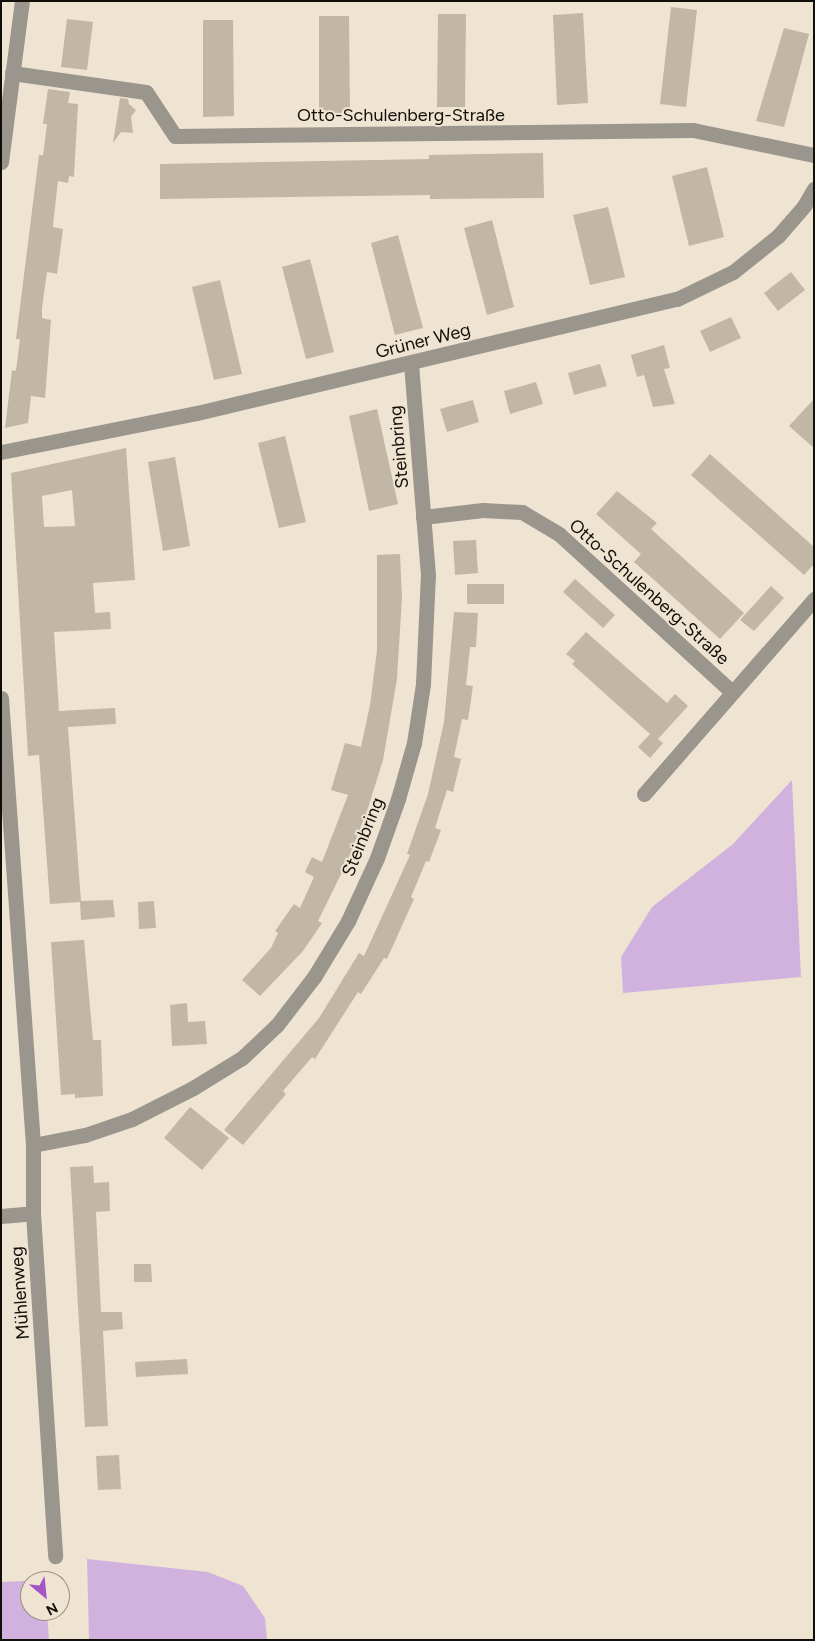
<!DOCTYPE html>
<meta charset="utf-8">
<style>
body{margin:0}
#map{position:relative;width:815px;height:1641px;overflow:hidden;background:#efe4d1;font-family:Figtree,sans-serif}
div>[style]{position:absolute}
.green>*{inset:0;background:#d1b2de}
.building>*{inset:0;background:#c2b7a5}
.street>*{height:15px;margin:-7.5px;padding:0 7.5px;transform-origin:7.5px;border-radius:7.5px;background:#9a958d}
span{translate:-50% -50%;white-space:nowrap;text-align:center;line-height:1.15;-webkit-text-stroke:4px #efe4d1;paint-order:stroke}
.street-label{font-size:18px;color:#120f08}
.frame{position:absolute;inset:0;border:2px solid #120f08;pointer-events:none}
.north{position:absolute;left:20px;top:1571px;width:50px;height:50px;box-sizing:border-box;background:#efe4d1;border:1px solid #978f81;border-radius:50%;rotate:152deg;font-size:14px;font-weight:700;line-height:20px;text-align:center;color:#120f08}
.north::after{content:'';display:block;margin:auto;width:18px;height:22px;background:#a454c4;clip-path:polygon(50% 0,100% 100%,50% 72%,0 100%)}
</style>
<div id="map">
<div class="green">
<div style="clip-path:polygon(792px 780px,801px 977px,623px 993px,621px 957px,652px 907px,733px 844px)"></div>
<div style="clip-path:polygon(87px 1559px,208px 1572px,243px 1586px,265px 1618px,267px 1640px,89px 1640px)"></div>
<div style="clip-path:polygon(46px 1580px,30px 1581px,30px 1611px,47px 1611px,49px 1640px,1px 1640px,1px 1582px)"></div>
</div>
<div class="building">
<div style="clip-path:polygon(671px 7px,697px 10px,686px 107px,660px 104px)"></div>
<div style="clip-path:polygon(583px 13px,588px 103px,557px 105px,553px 15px)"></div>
<div style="clip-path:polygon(438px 14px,466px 14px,465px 107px,437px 107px)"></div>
<div style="clip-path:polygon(319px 16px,349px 16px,350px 115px,319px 116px)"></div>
<div style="clip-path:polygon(67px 19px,93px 22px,87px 70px,61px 67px)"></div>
<div style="clip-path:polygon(203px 20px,233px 20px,234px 116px,203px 117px)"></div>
<div style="clip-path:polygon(784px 28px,809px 34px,784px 127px,756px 121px)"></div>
<div style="clip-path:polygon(48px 89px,70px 92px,68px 103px,78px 104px,74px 177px,69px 176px,68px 183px,58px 181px,54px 216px,53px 227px,63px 229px,57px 274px,47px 272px,42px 308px,42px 318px,51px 320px,45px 398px,31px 396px,28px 423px,5px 428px,12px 370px,16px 371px,20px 339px,16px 339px,39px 155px,43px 155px,45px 140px,47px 124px,43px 124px)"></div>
<div style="clip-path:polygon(120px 98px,128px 99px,129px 104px,136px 110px,131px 117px,133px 133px,121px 132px,113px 143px)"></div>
<div style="clip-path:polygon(543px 153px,544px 198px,430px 199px,430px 195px,160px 199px,160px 164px,429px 159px,429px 155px)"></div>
<div style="clip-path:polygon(707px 167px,724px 237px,689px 246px,672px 176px)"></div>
<div style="clip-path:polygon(608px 207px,625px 277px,590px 285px,573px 215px)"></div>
<div style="clip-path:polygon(492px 220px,514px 307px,487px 315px,464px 228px)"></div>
<div style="clip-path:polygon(398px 235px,423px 328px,395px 335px,371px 243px)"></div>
<div style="clip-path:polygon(310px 259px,334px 352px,306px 359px,282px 267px)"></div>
<div style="clip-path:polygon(791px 272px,805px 290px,778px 311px,764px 293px)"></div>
<div style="clip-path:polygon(220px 280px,242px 374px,214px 380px,192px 287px)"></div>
<div style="clip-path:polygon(731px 317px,741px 338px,710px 352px,700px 331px)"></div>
<div style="clip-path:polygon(664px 345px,670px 368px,664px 369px,675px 404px,653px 407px,644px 375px,637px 377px,631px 355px)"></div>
<div style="clip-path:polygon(600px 364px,607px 386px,574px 395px,568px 373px)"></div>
<div style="clip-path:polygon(536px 382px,543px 404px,510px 414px,504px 391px)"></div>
<div style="clip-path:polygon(814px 399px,814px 448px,789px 426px)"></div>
<div style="clip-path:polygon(473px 400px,479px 422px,447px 432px,440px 409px)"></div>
<div style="clip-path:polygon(377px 409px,398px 504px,369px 511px,349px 416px)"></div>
<div style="clip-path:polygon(285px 436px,306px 522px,279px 528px,258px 443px)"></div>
<div style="clip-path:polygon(evenodd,126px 448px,135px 580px,93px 583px,95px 613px,110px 612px,111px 629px,54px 632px,59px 711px,115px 708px,116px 724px,68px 727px,81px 901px,113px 900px,115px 917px,81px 920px,80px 902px,50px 904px,39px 755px,28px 756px,11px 473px,126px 448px,72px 490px,75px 526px,44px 527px,42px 496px,72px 490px)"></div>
<div style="clip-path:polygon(710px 454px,814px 547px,814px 564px,804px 575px,691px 475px)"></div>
<div style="clip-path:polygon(175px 457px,190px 546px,163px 551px,148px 462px)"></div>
<div style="clip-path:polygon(617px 491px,657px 523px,651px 529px,744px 613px,720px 639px,634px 562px,641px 554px,596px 514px)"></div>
<div style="clip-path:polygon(476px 540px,478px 573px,455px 575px,453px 541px)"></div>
<div style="clip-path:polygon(400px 554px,402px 597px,397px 679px,383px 760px,368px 808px,347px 862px,318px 921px,322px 923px,303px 951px,260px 996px,242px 980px,271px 948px,278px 933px,275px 931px,294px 904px,300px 908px,314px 877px,305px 872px,312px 857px,322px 862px,348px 795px,331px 790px,345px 743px,361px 747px,370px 705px,377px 650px,377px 555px)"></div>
<div style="clip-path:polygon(575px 579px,615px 615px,603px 628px,563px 592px)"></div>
<div style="clip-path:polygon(467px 584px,504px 584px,504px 604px,467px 604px)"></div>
<div style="clip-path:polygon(771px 586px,784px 598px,754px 631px,740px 620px)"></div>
<div style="clip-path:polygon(454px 612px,478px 613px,476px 647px,470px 647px,466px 685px,473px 686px,468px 720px,462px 719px,454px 757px,461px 759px,453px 792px,447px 790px,435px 828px,441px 830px,429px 862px,426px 861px,411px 897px,414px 899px,387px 959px,384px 958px,361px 994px,358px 992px,315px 1059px,312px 1057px,283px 1091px,286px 1094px,243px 1145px,224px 1130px,319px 1018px,359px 953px,364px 956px,410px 855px,407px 854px,428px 794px,444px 722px)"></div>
<div style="clip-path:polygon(586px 632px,667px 703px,675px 694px,688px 706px,658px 739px,663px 743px,650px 758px,638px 747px,650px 734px,572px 664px,575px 661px,566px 654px)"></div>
<div style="clip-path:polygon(154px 901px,156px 928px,139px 929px,138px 902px)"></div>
<div style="clip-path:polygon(84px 940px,93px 1040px,101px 1040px,103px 1096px,75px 1098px,75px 1094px,61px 1095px,51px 942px)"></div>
<div style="clip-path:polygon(187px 1003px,188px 1022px,205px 1021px,207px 1044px,172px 1046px,170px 1005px)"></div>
<div style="clip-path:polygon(190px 1107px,229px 1138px,202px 1170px,164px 1138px)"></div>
<div style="clip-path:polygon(93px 1166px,94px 1183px,109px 1182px,110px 1211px,96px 1212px,101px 1312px,122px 1312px,123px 1329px,103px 1331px,108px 1426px,85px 1427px,70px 1167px)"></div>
<div style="clip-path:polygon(134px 1264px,151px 1264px,152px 1282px,134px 1282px)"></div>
<div style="clip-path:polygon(187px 1359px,188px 1374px,136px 1377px,135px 1362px)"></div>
<div style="clip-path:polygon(119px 1455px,121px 1489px,98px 1490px,96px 1456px)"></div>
</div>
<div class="street">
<div style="left:12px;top:73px;width:135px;rotate:8.1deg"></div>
<div style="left:146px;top:92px;width:53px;rotate:56.6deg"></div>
<div style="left:175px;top:136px;width:518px;rotate:-0.66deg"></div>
<div style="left:693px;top:130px;width:124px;rotate:11.7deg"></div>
<div style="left:1px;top:162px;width:162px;rotate:-82.6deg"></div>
<div style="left:1px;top:452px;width:200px;rotate:-11.3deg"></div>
<div style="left:197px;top:413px;width:493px;rotate:-13.4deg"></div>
<div style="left:677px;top:299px;width:62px;rotate:-25.7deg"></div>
<div style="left:733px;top:272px;width:58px;rotate:-38.7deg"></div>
<div style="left:778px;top:236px;width:40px;rotate:-49deg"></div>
<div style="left:804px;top:206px;width:20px;rotate:-60deg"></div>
<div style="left:423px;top:517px;width:60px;rotate:-6.7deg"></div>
<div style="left:483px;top:510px;width:39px;rotate:3deg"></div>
<div style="left:522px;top:512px;width:43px;rotate:30.7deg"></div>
<div style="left:559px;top:534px;width:233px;rotate:42.4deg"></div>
<div style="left:1px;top:698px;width:448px;rotate:85.9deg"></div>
<div style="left:33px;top:1145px;width:68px;rotate:90deg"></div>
<div style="left:33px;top:1213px;width:344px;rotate:86.3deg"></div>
<div style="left:644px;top:794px;width:259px;rotate:-48.9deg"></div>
<div style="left:33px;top:1145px;width:53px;rotate:-10.9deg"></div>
<div style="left:85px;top:1135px;width:50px;rotate:-18.8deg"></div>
<div style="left:132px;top:1119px;width:68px;rotate:-26.9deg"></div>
<div style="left:193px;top:1088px;width:57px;rotate:-31.5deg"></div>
<div style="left:242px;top:1058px;width:48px;rotate:-43.3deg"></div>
<div style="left:277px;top:1025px;width:61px;rotate:-52.4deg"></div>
<div style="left:314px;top:977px;width:66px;rotate:-58.7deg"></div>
<div style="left:348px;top:921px;width:69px;rotate:-65.3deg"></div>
<div style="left:377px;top:858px;width:63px;rotate:-70.4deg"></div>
<div style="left:398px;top:799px;width:58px;rotate:-74.1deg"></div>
<div style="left:414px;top:743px;width:60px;rotate:-81.3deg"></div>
<div style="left:423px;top:684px;width:109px;rotate:-87.4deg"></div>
<div style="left:428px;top:575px;width:212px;rotate:-94.6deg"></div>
<div style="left:1px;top:1216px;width:32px;rotate:-5deg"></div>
</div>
<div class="street-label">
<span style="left:401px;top:115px">Otto-Schulenberg-Straße</span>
<span style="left:423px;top:341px;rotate:-14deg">Grüner Weg</span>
<span style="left:399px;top:447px;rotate:-95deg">Steinbring</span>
<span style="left:649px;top:592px;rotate:42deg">Otto-Schulenberg-Straße</span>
<span style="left:363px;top:837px;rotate:-68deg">Steinbring</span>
<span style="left:20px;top:1293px;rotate:-94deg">Mühlenweg</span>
</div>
<div class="frame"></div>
<div class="north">N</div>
</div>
